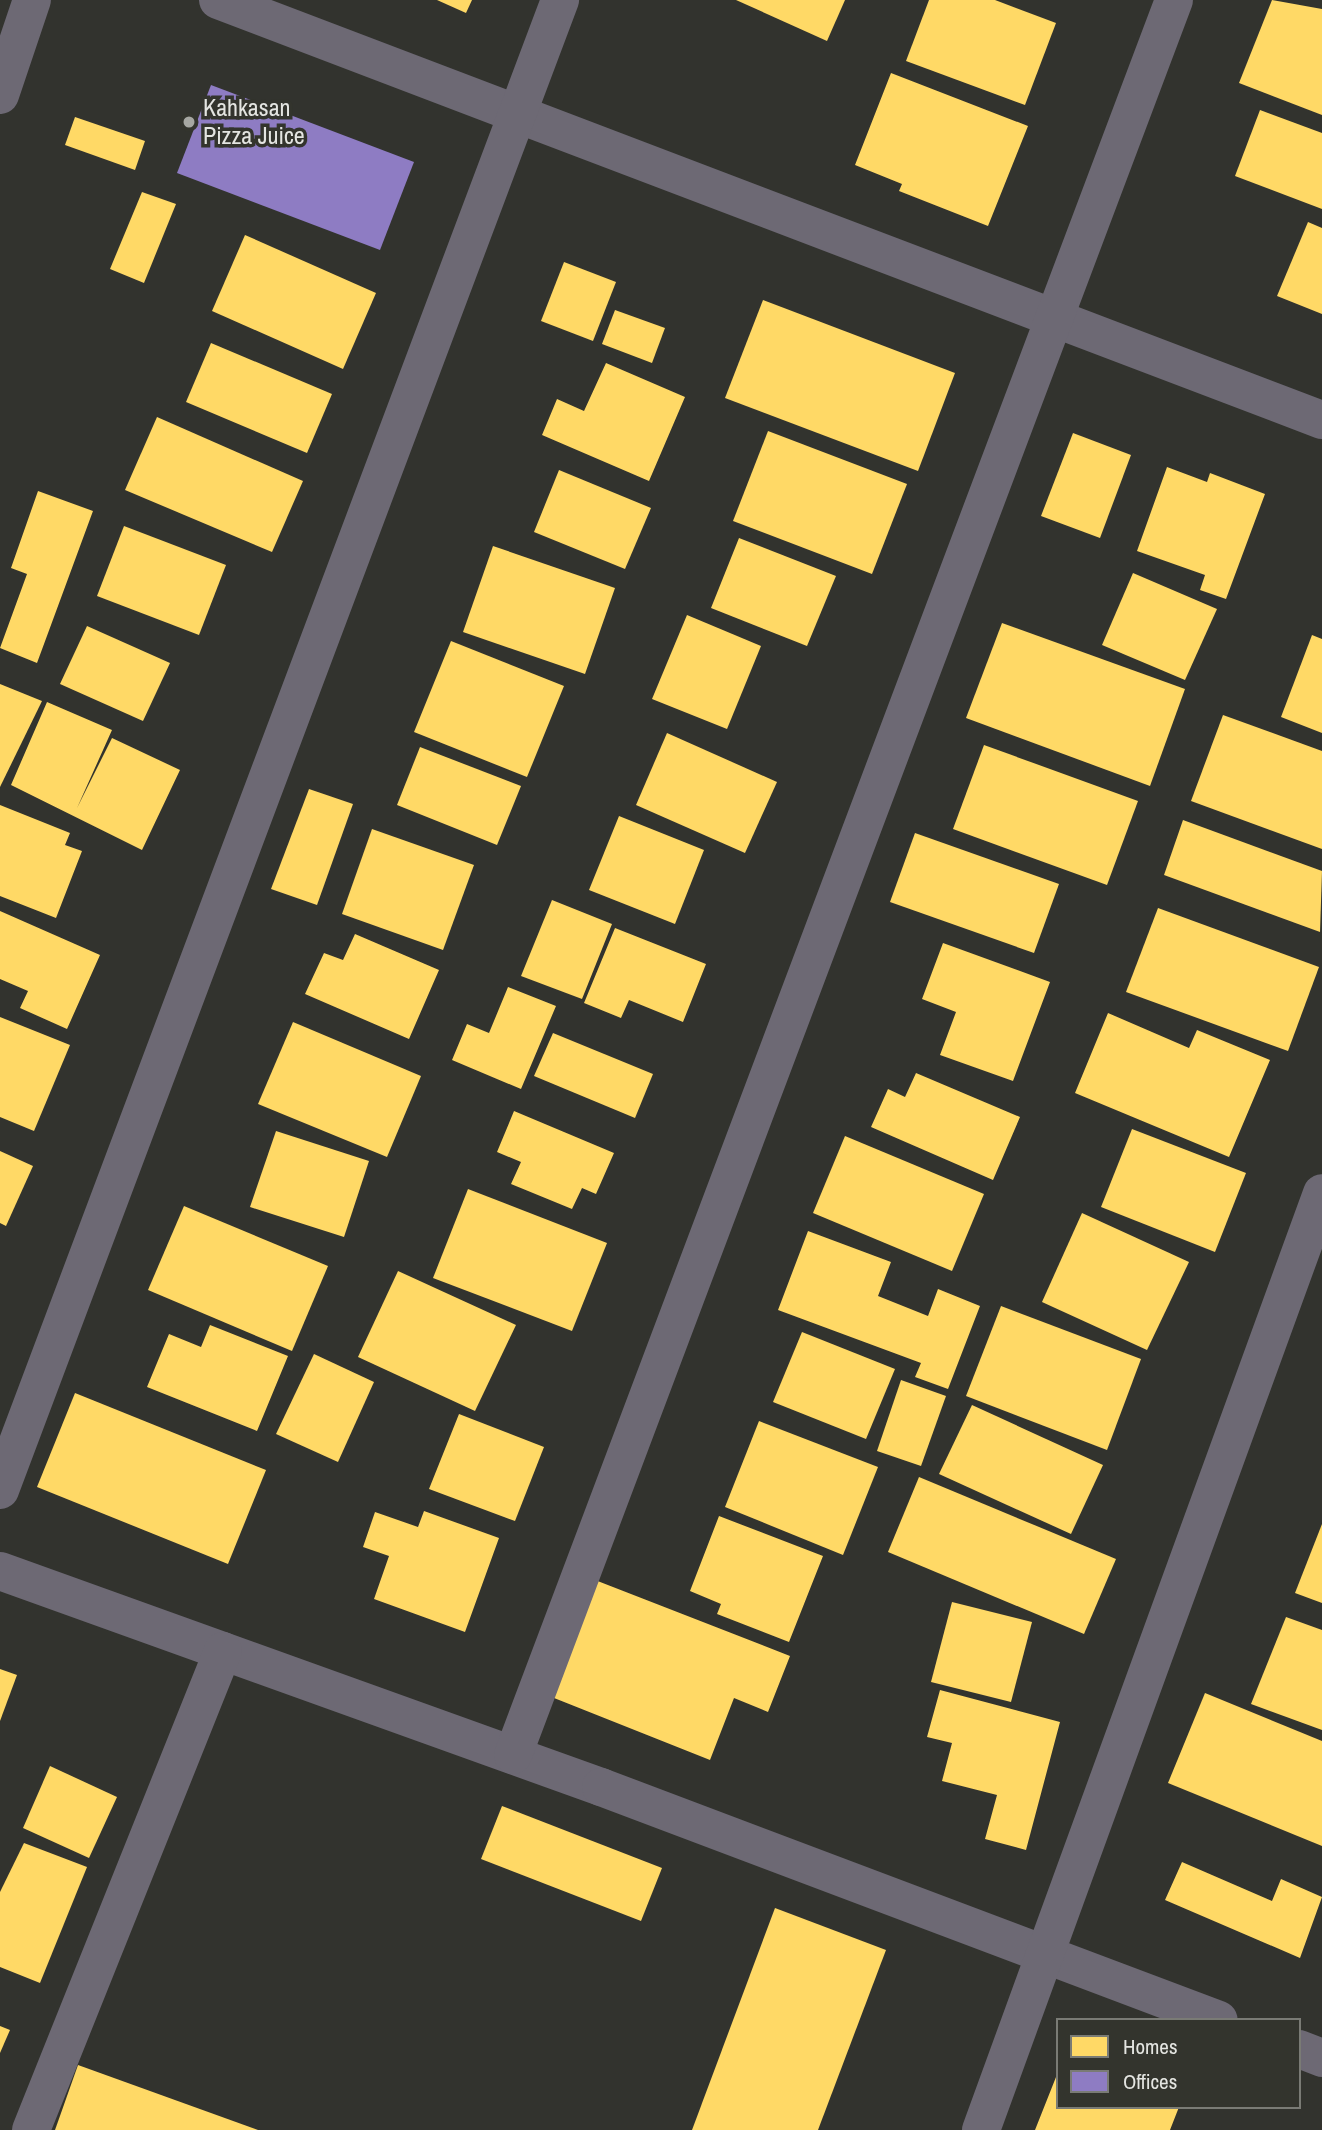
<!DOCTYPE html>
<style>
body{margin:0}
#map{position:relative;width:1322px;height:2130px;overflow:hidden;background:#32332e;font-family:"Archivo Narrow",sans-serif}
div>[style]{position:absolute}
.homes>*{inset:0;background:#ffd966}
.offices>*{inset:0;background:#8e7cc3}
.minor>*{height:38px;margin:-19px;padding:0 19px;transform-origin:19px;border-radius:19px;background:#6d6974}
.tertiary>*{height:38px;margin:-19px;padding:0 19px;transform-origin:19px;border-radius:19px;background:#6d6974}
.dots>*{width:19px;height:19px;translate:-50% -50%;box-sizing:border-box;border:4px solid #33342d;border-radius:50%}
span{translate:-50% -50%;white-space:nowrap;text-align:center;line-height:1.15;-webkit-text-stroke:7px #33342d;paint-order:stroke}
.poi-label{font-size:24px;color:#e4e5e1}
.left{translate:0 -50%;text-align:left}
.legend{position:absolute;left:1056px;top:2018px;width:245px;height:91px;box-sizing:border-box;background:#33342d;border:2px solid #7a7b75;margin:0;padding:9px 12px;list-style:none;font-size:21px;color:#e4e5e1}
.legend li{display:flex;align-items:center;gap:14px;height:35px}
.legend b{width:35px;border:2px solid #7a7b75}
</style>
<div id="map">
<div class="homes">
<div style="clip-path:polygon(437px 0,472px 0,466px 13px)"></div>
<div style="clip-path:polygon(736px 0,845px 0,827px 41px)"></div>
<div style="clip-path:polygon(929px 0,995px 0,1056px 23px,1025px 105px,906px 61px)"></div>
<div style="clip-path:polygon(1272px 0,1322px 9px,1322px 115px,1239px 83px)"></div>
<div style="clip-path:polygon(891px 73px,1028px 126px,988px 226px,899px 191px,902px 184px,855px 165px)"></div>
<div style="clip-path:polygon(1260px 110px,1322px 133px,1322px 209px,1235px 176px)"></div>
<div style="clip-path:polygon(75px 117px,145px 141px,135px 170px,65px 145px)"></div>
<div style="clip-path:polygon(142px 192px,176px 204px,144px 283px,110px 269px)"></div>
<div style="clip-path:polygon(1308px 222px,1322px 228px,1322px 314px,1277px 296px)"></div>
<div style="clip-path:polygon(245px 235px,376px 293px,343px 369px,212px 311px)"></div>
<div style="clip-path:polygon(564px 262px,616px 282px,593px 341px,541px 321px)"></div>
<div style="clip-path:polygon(763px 300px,955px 373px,918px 471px,725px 398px)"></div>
<div style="clip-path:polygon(615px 310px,665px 328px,652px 363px,602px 344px)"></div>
<div style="clip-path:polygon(211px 343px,332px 394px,307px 453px,186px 402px)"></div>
<div style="clip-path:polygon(606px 363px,685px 397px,649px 481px,542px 435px,557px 399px,584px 411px)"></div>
<div style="clip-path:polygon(157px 417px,303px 481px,272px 552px,125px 490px)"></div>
<div style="clip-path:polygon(768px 431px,907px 484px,872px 574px,733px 521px)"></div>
<div style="clip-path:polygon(1073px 433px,1131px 455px,1100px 538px,1041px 516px)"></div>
<div style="clip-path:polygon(1167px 467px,1207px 482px,1210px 473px,1265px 494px,1226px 599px,1200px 590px,1205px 575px,1137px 551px)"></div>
<div style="clip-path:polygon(559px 470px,651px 508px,625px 569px,534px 532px)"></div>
<div style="clip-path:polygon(38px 491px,93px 511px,37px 663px,0 648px,27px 574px,11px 568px)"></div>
<div style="clip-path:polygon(124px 526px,226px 565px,199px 635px,97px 596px)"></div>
<div style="clip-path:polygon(739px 538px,836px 576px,807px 646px,711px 608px)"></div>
<div style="clip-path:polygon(493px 546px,615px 588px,585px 674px,463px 632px)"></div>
<div style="clip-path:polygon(1133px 573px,1217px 609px,1185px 680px,1102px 645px)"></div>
<div style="clip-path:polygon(687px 615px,761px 646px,727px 729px,652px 699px)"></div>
<div style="clip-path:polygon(1002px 623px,1185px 689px,1150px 786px,966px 718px)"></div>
<div style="clip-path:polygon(87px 626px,170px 663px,143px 721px,60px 684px)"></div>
<div style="clip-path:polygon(1312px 635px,1322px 639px,1322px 733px,1281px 717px)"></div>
<div style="clip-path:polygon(451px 641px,564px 686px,527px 777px,414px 732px)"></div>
<div style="clip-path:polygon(0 684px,42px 701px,0 787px)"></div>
<div style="clip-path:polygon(47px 702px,112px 730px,77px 808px,112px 738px,180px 770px,142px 850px,11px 785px)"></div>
<div style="clip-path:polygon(1223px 715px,1322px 751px,1322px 849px,1191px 801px)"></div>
<div style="clip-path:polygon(667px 733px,777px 782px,745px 853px,636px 805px)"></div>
<div style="clip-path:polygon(984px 745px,1138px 801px,1107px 885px,953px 829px)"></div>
<div style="clip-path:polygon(420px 747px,521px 786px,497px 845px,397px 805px)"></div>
<div style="clip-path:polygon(309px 789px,353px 804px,317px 905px,271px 889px)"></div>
<div style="clip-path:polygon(0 805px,70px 833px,65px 845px,82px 851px,56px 918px,0 896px)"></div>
<div style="clip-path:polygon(619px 816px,704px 850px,675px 924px,589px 890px)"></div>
<div style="clip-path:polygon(1183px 820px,1322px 871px,1320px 932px,1164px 875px)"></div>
<div style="clip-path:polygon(372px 829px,474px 865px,443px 950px,342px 914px)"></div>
<div style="clip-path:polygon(915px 833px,1059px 884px,1034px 953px,890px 902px)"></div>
<div style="clip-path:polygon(552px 900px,612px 924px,582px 999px,521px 976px)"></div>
<div style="clip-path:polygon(1158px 908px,1319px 967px,1288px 1051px,1126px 992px)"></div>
<div style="clip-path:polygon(0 911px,100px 955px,67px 1029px,20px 1008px,28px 991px,0 979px)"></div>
<div style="clip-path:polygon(615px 928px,706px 964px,683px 1022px,629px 1000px,621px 1018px,584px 1003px)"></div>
<div style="clip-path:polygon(355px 934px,439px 970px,409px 1039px,305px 994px,324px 953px,343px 960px)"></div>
<div style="clip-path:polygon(943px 943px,1050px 982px,1013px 1081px,940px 1055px,956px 1012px,922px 999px)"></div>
<div style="clip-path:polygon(508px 987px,556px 1006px,521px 1089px,452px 1060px,467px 1024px,489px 1033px)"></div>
<div style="clip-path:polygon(1108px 1013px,1189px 1048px,1197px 1030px,1270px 1060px,1229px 1157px,1075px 1093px)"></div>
<div style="clip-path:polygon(0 1017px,70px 1045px,34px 1131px,0 1117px)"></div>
<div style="clip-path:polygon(293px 1022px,421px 1076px,387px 1157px,258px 1104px)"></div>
<div style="clip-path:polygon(553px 1033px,653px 1074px,635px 1118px,534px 1076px)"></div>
<div style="clip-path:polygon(916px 1073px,1020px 1117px,993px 1180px,871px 1127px,888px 1089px,905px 1097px)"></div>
<div style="clip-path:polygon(514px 1111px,614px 1153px,596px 1194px,582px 1188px,572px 1209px,511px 1184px,521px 1162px,497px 1152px)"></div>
<div style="clip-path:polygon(1132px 1129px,1246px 1173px,1215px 1252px,1101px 1207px)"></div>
<div style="clip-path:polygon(276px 1131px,369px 1161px,344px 1237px,250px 1207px)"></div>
<div style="clip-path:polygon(845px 1136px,984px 1194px,952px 1271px,813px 1213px)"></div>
<div style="clip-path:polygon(0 1151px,33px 1166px,6px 1226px,0 1223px)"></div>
<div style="clip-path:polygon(468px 1189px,607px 1243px,572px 1331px,433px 1278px)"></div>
<div style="clip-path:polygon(184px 1206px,328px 1266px,292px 1351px,148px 1290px)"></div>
<div style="clip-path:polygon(1082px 1213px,1189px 1262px,1147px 1350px,1042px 1302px)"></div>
<div style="clip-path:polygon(808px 1231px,891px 1262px,878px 1296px,928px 1316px,938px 1289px,980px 1306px,948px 1389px,915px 1377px,921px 1363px,778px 1310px)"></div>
<div style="clip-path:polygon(398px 1271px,516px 1325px,475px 1411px,358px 1357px)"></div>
<div style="clip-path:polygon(1001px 1306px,1141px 1359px,1107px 1450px,966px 1396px)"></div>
<div style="clip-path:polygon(210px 1325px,288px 1356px,257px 1431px,147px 1387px,169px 1334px,201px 1347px)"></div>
<div style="clip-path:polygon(802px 1332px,895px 1369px,866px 1439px,773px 1402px)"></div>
<div style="clip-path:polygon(314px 1354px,374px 1382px,338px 1462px,276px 1434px)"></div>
<div style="clip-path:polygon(901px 1380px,946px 1396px,921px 1466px,877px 1451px)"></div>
<div style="clip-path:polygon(75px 1393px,266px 1470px,228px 1564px,37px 1487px)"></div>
<div style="clip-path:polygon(972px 1405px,1103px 1465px,1071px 1534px,939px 1474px)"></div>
<div style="clip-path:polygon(459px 1414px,544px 1447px,515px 1521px,429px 1489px)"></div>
<div style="clip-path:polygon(759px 1421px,878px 1467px,843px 1555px,725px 1507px)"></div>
<div style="clip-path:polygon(919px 1477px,1116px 1559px,1084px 1634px,888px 1552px)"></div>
<div style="clip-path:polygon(424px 1511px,499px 1538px,465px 1632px,374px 1599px,389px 1556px,363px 1547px,375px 1512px,418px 1527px)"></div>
<div style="clip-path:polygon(719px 1516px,823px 1556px,789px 1642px,717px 1614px,721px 1604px,690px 1591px)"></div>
<div style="clip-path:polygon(1322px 1524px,1322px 1603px,1295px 1593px)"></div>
<div style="clip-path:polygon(595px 1580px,790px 1656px,768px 1712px,734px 1698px,710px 1760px,549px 1696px)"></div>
<div style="clip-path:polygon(952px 1602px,1032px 1622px,1011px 1702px,931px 1682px)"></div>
<div style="clip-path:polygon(1286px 1617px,1322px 1630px,1322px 1730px,1251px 1704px)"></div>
<div style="clip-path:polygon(0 1669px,17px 1675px,0 1721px)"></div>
<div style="clip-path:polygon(940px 1690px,1060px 1722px,1026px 1850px,985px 1839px,997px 1795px,942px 1781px,952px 1743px,927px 1737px)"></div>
<div style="clip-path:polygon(1205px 1693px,1322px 1741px,1322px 1846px,1168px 1783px)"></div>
<div style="clip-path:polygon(50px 1766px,117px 1797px,89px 1858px,23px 1828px)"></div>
<div style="clip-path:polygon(502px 1806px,662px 1868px,641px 1921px,481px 1859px)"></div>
<div style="clip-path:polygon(24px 1843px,87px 1867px,40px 1983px,0 1967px,0 1892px)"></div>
<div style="clip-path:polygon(1182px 1862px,1272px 1901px,1281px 1879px,1322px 1897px,1300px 1958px,1165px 1900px)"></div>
<div style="clip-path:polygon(775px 1908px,886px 1950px,818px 2130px,692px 2130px)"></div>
<div style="clip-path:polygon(0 2026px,10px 2030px,0 2053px)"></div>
<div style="clip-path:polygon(78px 2065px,258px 2130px,55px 2130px)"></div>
<div style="clip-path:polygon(1058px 2072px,1058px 2107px,1179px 2107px,1170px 2130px,1035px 2130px)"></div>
</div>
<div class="offices">
<div style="clip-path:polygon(211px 85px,414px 162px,380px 250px,177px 173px)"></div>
</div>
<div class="minor">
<div style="left:218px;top:0;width:1181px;rotate:20.83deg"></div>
<div style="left:0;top:1490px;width:1592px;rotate:-69.4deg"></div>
<div style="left:0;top:1571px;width:639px;rotate:19.77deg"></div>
<div style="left:601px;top:1787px;width:660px;rotate:20.66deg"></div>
<div style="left:513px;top:1755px;width:1875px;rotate:-69.36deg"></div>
<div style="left:1299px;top:2049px;width:25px;rotate:21deg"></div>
<div style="left:31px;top:2130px;width:516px;rotate:-68.16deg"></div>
<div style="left:981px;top:2130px;width:997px;rotate:-70deg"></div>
</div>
<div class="tertiary">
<div style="left:0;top:95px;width:100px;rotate:-71.4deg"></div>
</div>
<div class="dots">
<div style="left:189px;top:122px;background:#a6a7a2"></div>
</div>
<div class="poi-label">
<span class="left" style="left:203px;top:122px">Kahkasan<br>Pizza Juice</span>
</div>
<ul class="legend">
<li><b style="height:19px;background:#ffd966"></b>Homes</li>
<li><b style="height:19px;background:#8e7cc3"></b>Offices</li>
</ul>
</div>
